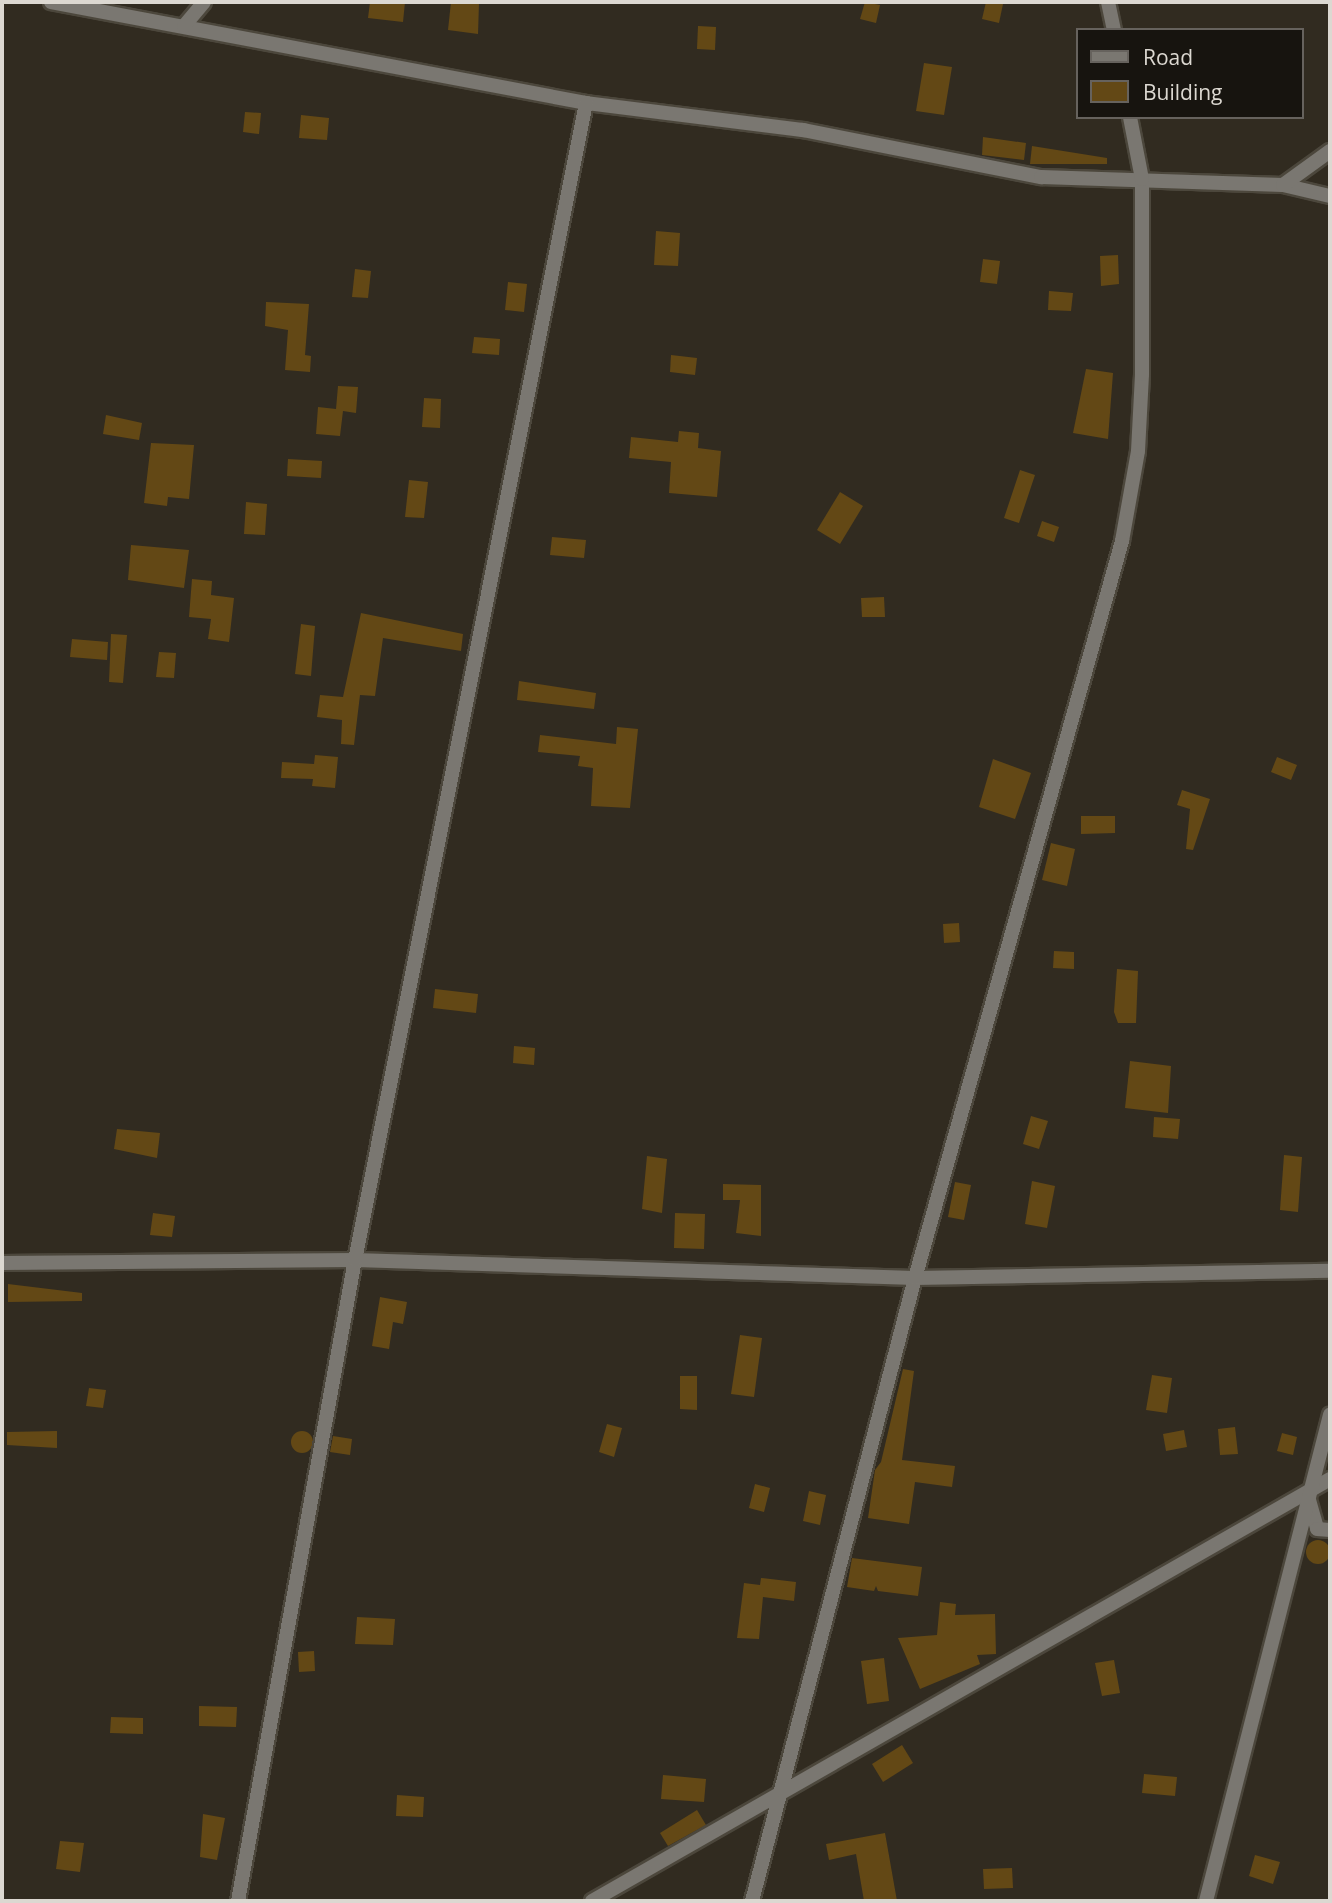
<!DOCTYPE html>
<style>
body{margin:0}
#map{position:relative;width:1332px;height:1903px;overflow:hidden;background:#312b20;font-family:"Open Sans",sans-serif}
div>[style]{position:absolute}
.building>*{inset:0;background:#634815}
.round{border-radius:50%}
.roads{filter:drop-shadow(2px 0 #4c473c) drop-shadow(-2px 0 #4c473c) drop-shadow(0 2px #4c473c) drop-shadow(0 -2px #4c473c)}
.minor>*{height:14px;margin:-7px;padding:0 7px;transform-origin:7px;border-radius:7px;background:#7a7771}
span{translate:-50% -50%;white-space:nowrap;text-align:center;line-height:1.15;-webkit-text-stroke:6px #17140f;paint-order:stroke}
.frame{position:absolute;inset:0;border:4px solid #dcd8d1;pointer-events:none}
.legend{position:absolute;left:1076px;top:28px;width:228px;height:91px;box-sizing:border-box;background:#17140f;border:2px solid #66625d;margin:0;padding:9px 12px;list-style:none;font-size:21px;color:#dcd8d1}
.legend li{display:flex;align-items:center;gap:14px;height:35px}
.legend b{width:35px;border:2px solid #66625d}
</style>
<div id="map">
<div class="building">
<div style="clip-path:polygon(370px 2px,405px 2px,403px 22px,368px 18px)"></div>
<div style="clip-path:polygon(451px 2px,479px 2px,478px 34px,448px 30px)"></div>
<div style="clip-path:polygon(865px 2px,880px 5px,876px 23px,860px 19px)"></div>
<div style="clip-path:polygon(986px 2px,1003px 4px,999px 23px,982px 19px)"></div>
<div style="clip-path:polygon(698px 26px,716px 27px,715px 50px,697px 49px)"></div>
<div style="clip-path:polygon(924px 63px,952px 67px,944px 115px,916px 111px)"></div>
<div style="clip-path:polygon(245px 112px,261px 113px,259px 134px,243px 132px)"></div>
<div style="clip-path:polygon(301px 115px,329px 118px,327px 140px,299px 138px)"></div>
<div style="clip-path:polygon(983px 137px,1026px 143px,1024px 160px,982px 155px)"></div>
<div style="clip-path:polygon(1032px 146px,1107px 158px,1107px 164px,1030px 164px)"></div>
<div style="clip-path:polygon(656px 231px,680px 233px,678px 266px,654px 265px)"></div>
<div style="clip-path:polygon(1118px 255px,1119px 284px,1101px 286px,1100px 256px)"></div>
<div style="clip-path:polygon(983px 259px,1000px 261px,997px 284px,980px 282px)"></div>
<div style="clip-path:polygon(355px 269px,371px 271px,368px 298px,352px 297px)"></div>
<div style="clip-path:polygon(508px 282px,527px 284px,524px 312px,505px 310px)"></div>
<div style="clip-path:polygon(1049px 291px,1073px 293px,1071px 311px,1048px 310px)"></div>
<div style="clip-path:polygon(266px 302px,309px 304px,305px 355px,311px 356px,310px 372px,285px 370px,288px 330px,265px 326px)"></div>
<div style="clip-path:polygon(474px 337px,500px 339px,499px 355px,472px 353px)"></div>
<div style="clip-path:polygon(671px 355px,697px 358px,695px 375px,670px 372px)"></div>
<div style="clip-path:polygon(1086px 369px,1113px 373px,1108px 439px,1073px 433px)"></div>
<div style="clip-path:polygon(338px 386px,358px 387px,356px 413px,343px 411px,340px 436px,316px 434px,318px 407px,336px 409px)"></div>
<div style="clip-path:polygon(424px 398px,441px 399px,440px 428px,422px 427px)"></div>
<div style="clip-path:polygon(106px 415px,142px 423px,139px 440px,103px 434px)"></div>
<div style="clip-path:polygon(679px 431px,699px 433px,698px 448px,721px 451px,717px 497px,669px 493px,671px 462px,629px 458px,631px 437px,678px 442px)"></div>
<div style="clip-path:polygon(151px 443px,194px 445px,189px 499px,168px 497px,167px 506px,144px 503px)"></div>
<div style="clip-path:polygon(288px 459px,322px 461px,321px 478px,287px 476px)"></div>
<div style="clip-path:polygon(1020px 470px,1035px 475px,1019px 523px,1004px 518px)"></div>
<div style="clip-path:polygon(409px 480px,428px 482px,424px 518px,405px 517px)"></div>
<div style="clip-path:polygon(840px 492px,863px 506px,840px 544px,817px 530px)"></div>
<div style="clip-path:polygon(246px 502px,267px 504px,265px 535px,244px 534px)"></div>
<div style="clip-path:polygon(1042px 521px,1059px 527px,1054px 542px,1037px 536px)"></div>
<div style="clip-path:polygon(552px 537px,586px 540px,584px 558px,550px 555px)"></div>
<div style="clip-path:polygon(131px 545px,189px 550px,184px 588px,128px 580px)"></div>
<div style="clip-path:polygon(192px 579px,212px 581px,211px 595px,234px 598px,229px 642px,208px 639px,211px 619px,189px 617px)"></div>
<div style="clip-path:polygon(884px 597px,885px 617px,862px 617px,861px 598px)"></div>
<div style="clip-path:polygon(361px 613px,463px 634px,461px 651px,383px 638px,375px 696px,360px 695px,354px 745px,341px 744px,342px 720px,317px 717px,320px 695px,343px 697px)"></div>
<div style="clip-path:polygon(301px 624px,315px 626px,311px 676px,295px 674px)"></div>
<div style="clip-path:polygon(111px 634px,127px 635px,123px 683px,109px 682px)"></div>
<div style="clip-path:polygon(72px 639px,108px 642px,107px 660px,70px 657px)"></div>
<div style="clip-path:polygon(159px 652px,176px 653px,174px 678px,156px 677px)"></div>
<div style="clip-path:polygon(519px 681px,596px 693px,594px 709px,517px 700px)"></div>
<div style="clip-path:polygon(617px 727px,638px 729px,630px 808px,591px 806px,593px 768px,578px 766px,580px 756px,538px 752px,540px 735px,616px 744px)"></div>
<div style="clip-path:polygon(315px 755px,338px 757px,335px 788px,312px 786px,313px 779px,281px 778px,282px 762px,314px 764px)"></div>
<div style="clip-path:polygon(1277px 757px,1297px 765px,1291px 780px,1271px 772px)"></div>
<div style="clip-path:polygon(993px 759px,1031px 773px,1015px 819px,979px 807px)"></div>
<div style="clip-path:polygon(1182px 790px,1210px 799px,1193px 850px,1186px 849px,1190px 809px,1177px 805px)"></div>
<div style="clip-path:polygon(1081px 816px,1115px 816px,1115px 833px,1081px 834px)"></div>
<div style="clip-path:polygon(1051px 843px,1075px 849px,1067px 886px,1042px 880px)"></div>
<div style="clip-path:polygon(959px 923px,960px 942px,944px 943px,943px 924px)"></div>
<div style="clip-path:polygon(1054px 951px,1074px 952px,1074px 969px,1053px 968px)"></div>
<div style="clip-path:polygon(1117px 969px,1138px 971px,1136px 1023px,1118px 1023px,1114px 1012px)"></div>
<div style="clip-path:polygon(435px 989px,478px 994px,476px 1013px,433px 1008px)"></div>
<div style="clip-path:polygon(514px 1046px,535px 1048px,534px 1065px,513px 1063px)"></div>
<div style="clip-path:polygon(1130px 1061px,1171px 1066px,1168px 1113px,1125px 1108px)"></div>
<div style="clip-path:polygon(1031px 1116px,1048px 1121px,1039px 1149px,1023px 1144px)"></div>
<div style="clip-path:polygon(1154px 1117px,1180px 1119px,1178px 1139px,1153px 1137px)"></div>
<div style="clip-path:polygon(117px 1129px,160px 1133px,157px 1158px,114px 1149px)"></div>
<div style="clip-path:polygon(1284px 1155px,1302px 1157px,1298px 1212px,1280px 1210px)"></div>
<div style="clip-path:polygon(647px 1156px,667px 1159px,662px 1213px,642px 1209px)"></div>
<div style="clip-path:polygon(1032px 1181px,1055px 1186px,1047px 1228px,1025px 1224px)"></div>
<div style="clip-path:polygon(955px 1182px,971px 1185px,964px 1220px,948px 1217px)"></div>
<div style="clip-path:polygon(723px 1184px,761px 1185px,761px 1236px,736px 1233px,740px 1200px,723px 1200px)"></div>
<div style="clip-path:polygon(153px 1213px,175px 1216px,172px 1237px,150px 1235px)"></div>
<div style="clip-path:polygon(675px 1213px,705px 1214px,704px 1249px,674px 1248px)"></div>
<div style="clip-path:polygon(8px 1284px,82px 1293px,82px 1301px,8px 1302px)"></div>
<div style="clip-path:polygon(380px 1297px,407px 1302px,403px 1324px,393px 1322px,389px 1349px,372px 1346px)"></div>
<div style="clip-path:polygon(740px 1335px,762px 1338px,754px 1397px,731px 1394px)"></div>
<div style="clip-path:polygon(903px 1369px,914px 1371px,902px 1460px,955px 1466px,952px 1487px,915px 1482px,909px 1524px,868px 1518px,875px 1470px,881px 1462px)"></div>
<div style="clip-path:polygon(1152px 1375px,1172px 1378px,1167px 1413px,1146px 1410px)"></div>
<div style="clip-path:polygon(680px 1376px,697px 1376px,697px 1410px,680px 1409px)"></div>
<div style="clip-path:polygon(89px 1388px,106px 1390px,103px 1408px,86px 1406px)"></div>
<div style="clip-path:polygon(607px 1424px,622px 1428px,614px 1457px,599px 1452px)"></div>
<div style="clip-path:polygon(1235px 1427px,1238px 1454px,1220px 1455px,1218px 1429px)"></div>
<div style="clip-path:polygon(1184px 1430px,1187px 1447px,1166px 1451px,1163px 1434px)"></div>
<div style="clip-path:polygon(57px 1431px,57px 1448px,7px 1445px,7px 1432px)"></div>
<div class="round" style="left:291px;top:1431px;width:22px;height:22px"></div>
<div style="clip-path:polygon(1282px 1433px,1297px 1437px,1293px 1455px,1277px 1451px)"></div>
<div style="clip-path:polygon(333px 1436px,352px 1439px,350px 1455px,330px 1452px)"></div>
<div style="clip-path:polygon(755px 1484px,770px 1488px,764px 1512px,749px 1508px)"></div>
<div style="clip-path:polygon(809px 1491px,826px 1495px,820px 1525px,803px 1521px)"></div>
<div class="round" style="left:1306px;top:1540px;width:24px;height:24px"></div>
<div style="clip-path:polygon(852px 1558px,922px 1567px,918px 1596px,878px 1591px,876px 1586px,874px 1591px,847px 1587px)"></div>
<div style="clip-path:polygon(761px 1578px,796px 1582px,794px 1601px,763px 1597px,759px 1639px,737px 1638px,744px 1583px,760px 1585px)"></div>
<div style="clip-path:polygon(940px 1602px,956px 1604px,955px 1615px,995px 1614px,996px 1654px,977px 1655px,980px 1664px,920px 1689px,898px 1638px,937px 1635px)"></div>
<div style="clip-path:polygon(357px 1617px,395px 1619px,393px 1645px,355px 1644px)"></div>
<div style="clip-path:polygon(314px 1651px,315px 1671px,299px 1672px,298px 1652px)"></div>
<div style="clip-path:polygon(884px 1658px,889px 1701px,867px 1704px,861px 1661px)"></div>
<div style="clip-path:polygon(1114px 1660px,1120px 1693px,1102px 1696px,1095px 1663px)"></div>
<div style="clip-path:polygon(199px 1706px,237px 1707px,236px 1727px,199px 1726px)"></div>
<div style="clip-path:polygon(111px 1717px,143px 1718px,143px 1734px,110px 1733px)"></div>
<div style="clip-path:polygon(902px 1745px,913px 1763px,883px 1782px,872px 1764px)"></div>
<div style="clip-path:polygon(1144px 1774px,1177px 1777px,1175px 1796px,1142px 1793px)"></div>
<div style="clip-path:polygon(663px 1775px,706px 1779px,704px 1802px,661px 1799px)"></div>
<div style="clip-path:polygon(397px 1795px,424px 1797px,423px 1817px,396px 1816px)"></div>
<div style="clip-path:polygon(697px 1810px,706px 1825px,668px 1846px,660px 1833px)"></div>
<div style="clip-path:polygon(203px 1814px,225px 1818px,217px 1860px,200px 1857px)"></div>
<div style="clip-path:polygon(885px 1833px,897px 1901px,864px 1901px,856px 1854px,829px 1860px,826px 1844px)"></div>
<div style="clip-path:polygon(60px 1841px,84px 1843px,80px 1872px,56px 1869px)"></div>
<div style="clip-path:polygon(1255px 1855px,1280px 1862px,1273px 1884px,1249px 1876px)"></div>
<div style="clip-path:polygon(1012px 1868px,1013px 1888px,984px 1889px,983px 1869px)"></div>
</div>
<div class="roads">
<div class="minor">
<div style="left:51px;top:2px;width:544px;rotate:10.69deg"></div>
<div style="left:586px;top:103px;width:219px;rotate:7.1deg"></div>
<div style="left:803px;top:130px;width:243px;rotate:11.2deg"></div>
<div style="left:1041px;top:177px;width:242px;rotate:1.9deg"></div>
<div style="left:1283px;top:185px;width:48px;rotate:13.2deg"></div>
<div style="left:1108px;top:2px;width:29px;rotate:78deg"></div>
<div style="left:184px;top:26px;width:31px;rotate:-50deg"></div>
<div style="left:1283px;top:185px;width:58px;rotate:-35.9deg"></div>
<div style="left:2px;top:1263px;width:353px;rotate:-0.5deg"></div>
<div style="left:355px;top:1260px;width:560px;rotate:1.84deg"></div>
<div style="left:915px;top:1278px;width:415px;rotate:-1deg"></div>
<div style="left:1307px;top:1493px;width:37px;rotate:74deg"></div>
<div style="left:1317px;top:1529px;width:13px;rotate:4deg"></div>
<div style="left:238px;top:1901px;width:652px;rotate:-79.66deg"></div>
<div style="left:355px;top:1260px;width:1180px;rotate:-78.71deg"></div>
<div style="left:592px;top:1901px;width:850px;rotate:-29.76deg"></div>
<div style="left:752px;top:1901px;width:644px;rotate:-75.34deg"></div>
<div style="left:915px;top:1278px;width:766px;rotate:-74.31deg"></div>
<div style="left:1122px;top:541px;width:91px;rotate:-79.9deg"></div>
<div style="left:1138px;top:451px;width:77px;rotate:-87deg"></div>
<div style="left:1142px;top:374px;width:195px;rotate:-90deg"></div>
<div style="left:1142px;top:179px;width:63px;rotate:-101deg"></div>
<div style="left:1206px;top:1901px;width:502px;rotate:-75.69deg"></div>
</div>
</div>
<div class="frame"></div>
<ul class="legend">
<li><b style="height:9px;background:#7a7771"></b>Road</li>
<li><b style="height:19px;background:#634815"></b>Building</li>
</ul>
</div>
